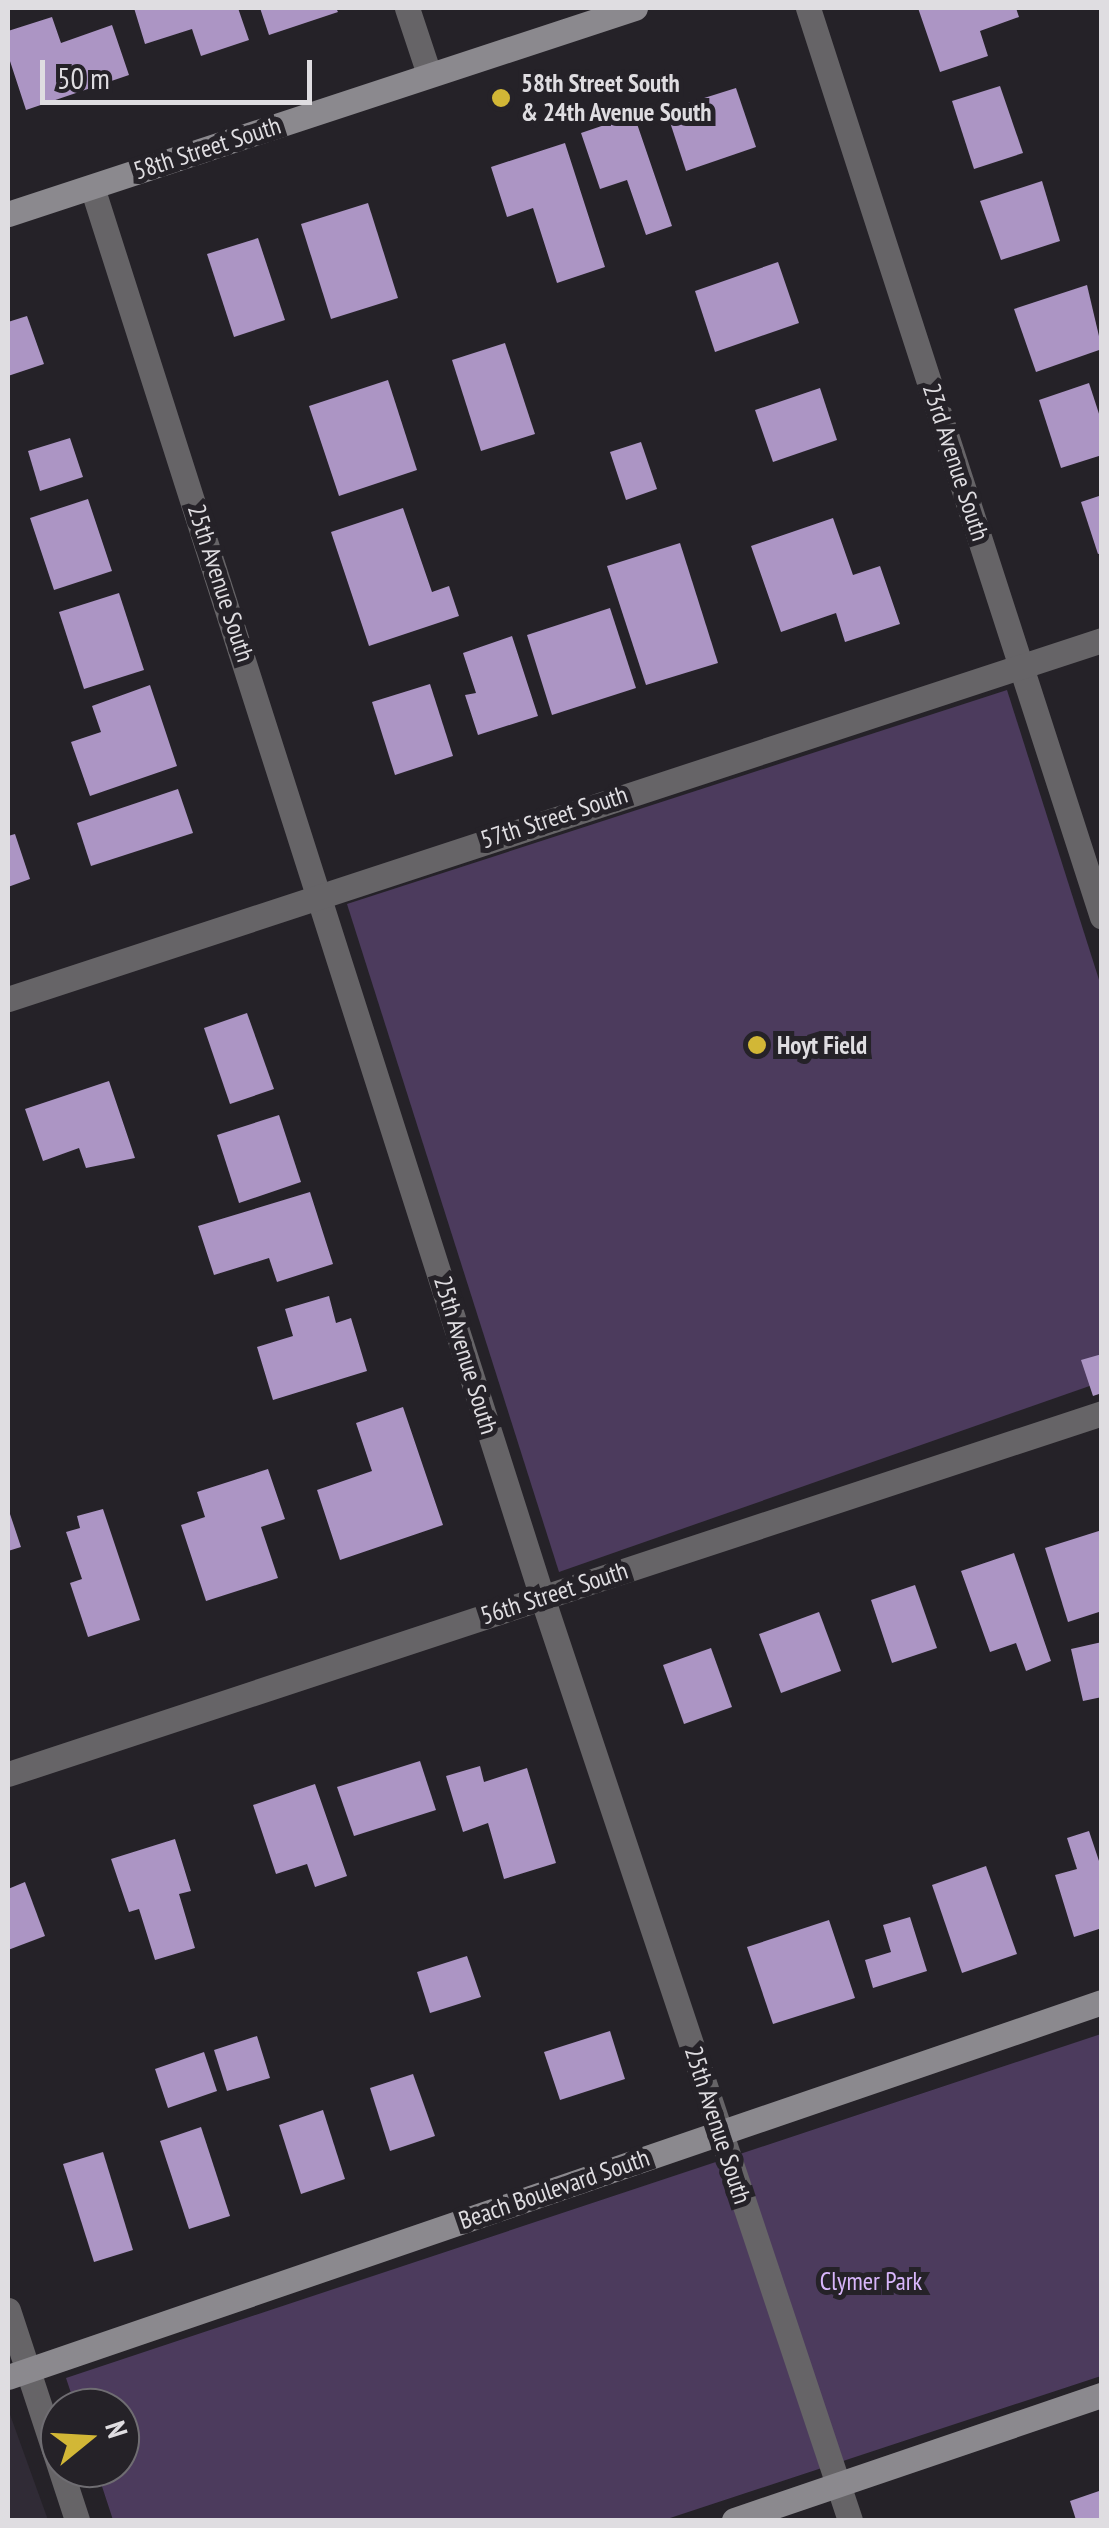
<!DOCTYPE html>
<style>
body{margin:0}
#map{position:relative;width:1109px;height:2528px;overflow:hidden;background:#252228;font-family:"PT Sans Narrow",sans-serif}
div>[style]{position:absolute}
.built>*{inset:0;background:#302b36}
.green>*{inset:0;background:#4c3b5d}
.building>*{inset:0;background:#ac95c4}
.street>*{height:25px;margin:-12.5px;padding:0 12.5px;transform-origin:12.5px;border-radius:12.5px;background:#666467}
.secondary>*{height:25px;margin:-12.5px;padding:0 12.5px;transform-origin:12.5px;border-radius:12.5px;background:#8b898e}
.dots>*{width:28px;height:28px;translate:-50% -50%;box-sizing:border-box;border:5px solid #252228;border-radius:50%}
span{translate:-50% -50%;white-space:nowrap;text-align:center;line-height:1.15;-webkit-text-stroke:10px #252228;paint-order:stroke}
.poi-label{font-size:25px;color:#dfdde1;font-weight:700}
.left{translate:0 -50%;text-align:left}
.street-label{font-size:25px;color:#dfdde1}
.park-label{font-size:25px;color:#d8b6fb}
.frame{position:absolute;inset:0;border:10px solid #dfdde1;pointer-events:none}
.north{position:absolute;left:40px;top:2388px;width:100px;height:100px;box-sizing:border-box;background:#252228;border:2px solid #6f6d72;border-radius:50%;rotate:72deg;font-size:28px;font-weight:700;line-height:40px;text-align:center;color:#dfdde1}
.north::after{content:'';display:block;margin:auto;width:35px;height:45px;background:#d2b736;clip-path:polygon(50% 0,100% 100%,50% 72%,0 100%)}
.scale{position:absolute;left:40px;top:60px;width:272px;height:45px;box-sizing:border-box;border:5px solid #dfdde1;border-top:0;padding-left:12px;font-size:30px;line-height:35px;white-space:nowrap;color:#dfdde1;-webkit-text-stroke:8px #252228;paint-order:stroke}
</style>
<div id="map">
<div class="built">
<div style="clip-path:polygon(8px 2409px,48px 2520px,8px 2520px)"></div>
</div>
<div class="green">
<div style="clip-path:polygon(1007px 690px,1101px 986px,1101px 1382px,559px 1572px,347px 904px)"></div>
<div style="clip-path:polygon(1101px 2034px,1101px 2376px,664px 2520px,113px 2520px,96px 2468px,120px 2468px,120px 2408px,76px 2408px,66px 2378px)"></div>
</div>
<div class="building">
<div style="clip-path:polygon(134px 8px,238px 8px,249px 40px,201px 56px,192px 29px,145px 44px)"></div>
<div style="clip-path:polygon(260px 8px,336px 8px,338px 12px,269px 35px)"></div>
<div style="clip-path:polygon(918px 8px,1016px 8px,1019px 17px,980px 31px,988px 56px,940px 72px)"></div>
<div style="clip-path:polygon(52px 17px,61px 43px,112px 25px,129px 75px,26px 110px,8px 55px,8px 31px)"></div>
<div style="clip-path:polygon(1000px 86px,1023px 153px,974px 169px,952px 101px)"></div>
<div style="clip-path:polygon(736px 88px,756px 147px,686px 171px,666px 110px)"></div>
<div style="clip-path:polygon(634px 115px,672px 226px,646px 235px,627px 180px,600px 189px,581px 133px)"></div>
<div style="clip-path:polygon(565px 143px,605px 267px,557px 283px,533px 208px,507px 217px,491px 167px)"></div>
<div style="clip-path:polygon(1042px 181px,1060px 241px,1001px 260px,980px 201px)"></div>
<div style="clip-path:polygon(368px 203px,398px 298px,331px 319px,301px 224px)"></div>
<div style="clip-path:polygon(258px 238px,285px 320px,234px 337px,207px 254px)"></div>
<div style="clip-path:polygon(778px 262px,799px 323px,715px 352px,695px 291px)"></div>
<div style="clip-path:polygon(1087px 285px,1102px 349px,1036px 372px,1014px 309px)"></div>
<div style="clip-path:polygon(27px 316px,44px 364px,8px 376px,8px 322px)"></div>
<div style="clip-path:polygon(505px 343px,535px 434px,481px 451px,452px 360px)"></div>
<div style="clip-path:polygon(388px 380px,417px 470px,339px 496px,309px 406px)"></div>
<div style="clip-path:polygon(1089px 383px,1102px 423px,1102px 455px,1061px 468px,1039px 400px)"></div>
<div style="clip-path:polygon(820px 388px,837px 440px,773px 462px,755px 410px)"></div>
<div style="clip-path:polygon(70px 438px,83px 477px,40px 491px,28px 451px)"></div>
<div style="clip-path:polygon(641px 442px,657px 489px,626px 500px,610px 452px)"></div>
<div style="clip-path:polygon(1102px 495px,1102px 553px,1098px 554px,1081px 502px)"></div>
<div style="clip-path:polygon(88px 499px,112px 571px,54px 590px,30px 518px)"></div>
<div style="clip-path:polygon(403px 508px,432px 592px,449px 586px,459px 616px,369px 646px,331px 532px)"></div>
<div style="clip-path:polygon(833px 518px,853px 575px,880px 566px,900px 624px,845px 642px,836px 613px,781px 632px,751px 546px)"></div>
<div style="clip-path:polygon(680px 543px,718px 663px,646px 685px,607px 566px)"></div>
<div style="clip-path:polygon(119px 593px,144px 670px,84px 689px,59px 612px)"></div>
<div style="clip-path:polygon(610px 608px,636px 688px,552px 715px,527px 635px)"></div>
<div style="clip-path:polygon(512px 636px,538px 716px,478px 735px,465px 695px,476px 693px,463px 653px)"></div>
<div style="clip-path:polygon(430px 684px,453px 756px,395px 775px,372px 702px)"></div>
<div style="clip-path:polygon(150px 685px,177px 766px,90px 796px,71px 742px,101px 732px,92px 706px)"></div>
<div style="clip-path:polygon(178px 789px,193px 833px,91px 866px,77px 823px)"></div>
<div style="clip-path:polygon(15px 834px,30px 879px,8px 887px,8px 836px)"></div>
<div style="clip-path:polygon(247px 1013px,274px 1089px,230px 1104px,204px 1028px)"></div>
<div style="clip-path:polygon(109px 1081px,135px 1158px,86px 1168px,79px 1148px,43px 1161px,25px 1109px)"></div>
<div style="clip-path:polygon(279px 1115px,301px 1182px,239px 1203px,217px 1135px)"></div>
<div style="clip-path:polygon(310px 1192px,333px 1264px,277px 1282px,269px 1258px,214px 1275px,198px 1226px)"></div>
<div style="clip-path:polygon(329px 1296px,336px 1323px,351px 1318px,367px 1371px,273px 1400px,257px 1347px,293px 1336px,285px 1309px)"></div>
<div style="clip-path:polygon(1102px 1354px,1102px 1393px,1093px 1396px,1081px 1360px)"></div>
<div style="clip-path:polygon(403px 1407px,443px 1525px,340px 1560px,317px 1490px,372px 1471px,356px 1423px)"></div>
<div style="clip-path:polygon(268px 1469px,285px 1519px,261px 1527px,278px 1578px,206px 1601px,181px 1525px,205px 1517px,197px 1492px)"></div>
<div style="clip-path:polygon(8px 1508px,21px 1547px,8px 1551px)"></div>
<div style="clip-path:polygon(103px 1509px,140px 1620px,88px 1637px,70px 1583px,82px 1579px,66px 1532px,80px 1528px,77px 1516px)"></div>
<div style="clip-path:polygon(1102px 1530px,1102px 1611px,1068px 1622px,1045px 1548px)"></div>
<div style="clip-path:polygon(1014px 1553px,1051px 1661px,1026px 1671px,1016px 1643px,990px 1652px,961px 1571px)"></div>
<div style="clip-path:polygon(915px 1585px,937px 1648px,892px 1663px,871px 1600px)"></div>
<div style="clip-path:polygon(819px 1612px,841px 1671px,781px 1693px,759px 1634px)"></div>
<div style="clip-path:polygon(1102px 1642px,1102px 1697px,1083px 1701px,1071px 1649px)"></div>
<div style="clip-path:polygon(711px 1648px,732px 1707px,684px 1724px,663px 1665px)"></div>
<div style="clip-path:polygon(420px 1761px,436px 1810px,354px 1836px,337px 1787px)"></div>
<div style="clip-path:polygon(480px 1766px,484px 1782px,527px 1768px,556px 1863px,504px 1879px,488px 1823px,463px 1832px,446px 1776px)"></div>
<div style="clip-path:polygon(315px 1784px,347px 1876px,315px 1887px,307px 1864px,276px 1874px,253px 1805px)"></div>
<div style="clip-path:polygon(1089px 1831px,1102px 1870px,1102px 1928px,1074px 1937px,1055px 1875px,1077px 1869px,1067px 1838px)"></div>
<div style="clip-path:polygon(175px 1839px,191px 1891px,179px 1894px,195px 1948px,155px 1960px,139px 1909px,129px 1912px,111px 1859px)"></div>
<div style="clip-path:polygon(986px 1866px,1017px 1954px,962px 1973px,932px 1885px)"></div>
<div style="clip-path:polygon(25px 1882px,45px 1936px,8px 1950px,8px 1889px)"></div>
<div style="clip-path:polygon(910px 1917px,927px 1971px,873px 1988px,865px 1960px,891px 1952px,883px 1925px)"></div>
<div style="clip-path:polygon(829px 1920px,855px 1998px,773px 2024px,747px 1947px)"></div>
<div style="clip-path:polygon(467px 1956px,481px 1997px,430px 2013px,417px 1972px)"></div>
<div style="clip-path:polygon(610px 2031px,625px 2079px,560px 2100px,544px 2052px)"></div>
<div style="clip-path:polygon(257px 2036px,270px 2078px,227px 2091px,214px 2050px)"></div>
<div style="clip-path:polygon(204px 2052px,217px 2091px,168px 2108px,155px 2069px)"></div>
<div style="clip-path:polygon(413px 2074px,435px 2136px,390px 2151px,370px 2088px)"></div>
<div style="clip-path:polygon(323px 2110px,345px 2179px,301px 2194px,279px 2125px)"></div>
<div style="clip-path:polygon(201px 2127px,230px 2216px,189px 2229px,160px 2141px)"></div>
<div style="clip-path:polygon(103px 2152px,133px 2250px,94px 2262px,63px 2164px)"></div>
<div style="clip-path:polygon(1102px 2490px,1102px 2520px,1076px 2520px,1070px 2501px)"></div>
</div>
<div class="street">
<div style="left:407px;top:8px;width:70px;rotate:71.6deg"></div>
<div style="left:808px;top:8px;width:955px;rotate:72.08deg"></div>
<div style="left:92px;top:187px;width:1480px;rotate:72.3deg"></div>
<div style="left:542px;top:1597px;width:973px;rotate:71.55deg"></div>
<div style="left:8px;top:999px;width:1151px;rotate:-18.17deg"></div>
<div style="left:8px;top:1774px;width:1152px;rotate:-18.26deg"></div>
<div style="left:8px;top:2310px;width:221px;rotate:71.8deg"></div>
</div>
<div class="secondary">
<div style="left:8px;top:214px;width:660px;rotate:-18.19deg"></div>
<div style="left:8px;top:2377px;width:1156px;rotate:-18.92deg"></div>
<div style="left:734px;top:2520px;width:389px;rotate:-18.8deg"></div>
</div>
<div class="dots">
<div style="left:501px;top:98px;background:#d2b736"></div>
<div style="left:757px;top:1045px;background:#d2b736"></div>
</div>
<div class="poi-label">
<span class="left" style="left:521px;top:98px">58th Street South<br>&amp; 24th Avenue South</span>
<span class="left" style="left:777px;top:1045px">Hoyt Field</span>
</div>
<div class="street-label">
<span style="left:207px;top:148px;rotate:-18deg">58th Street South</span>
<span style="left:956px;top:462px;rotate:72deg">23rd Avenue South</span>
<span style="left:221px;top:583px;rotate:72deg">25th Avenue South</span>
<span style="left:554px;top:817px;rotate:-18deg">57th Street South</span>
<span style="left:466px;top:1355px;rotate:73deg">25th Avenue South</span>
<span style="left:554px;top:1593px;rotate:-18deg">56th Street South</span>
<span style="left:718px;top:2125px;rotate:72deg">25th Avenue South</span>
<span style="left:554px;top:2189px;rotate:-19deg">Beach Boulevard South</span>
</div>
<div class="park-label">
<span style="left:871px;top:2281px">Clymer Park</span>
</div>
<div class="frame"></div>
<div class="north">N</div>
<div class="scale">50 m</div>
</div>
